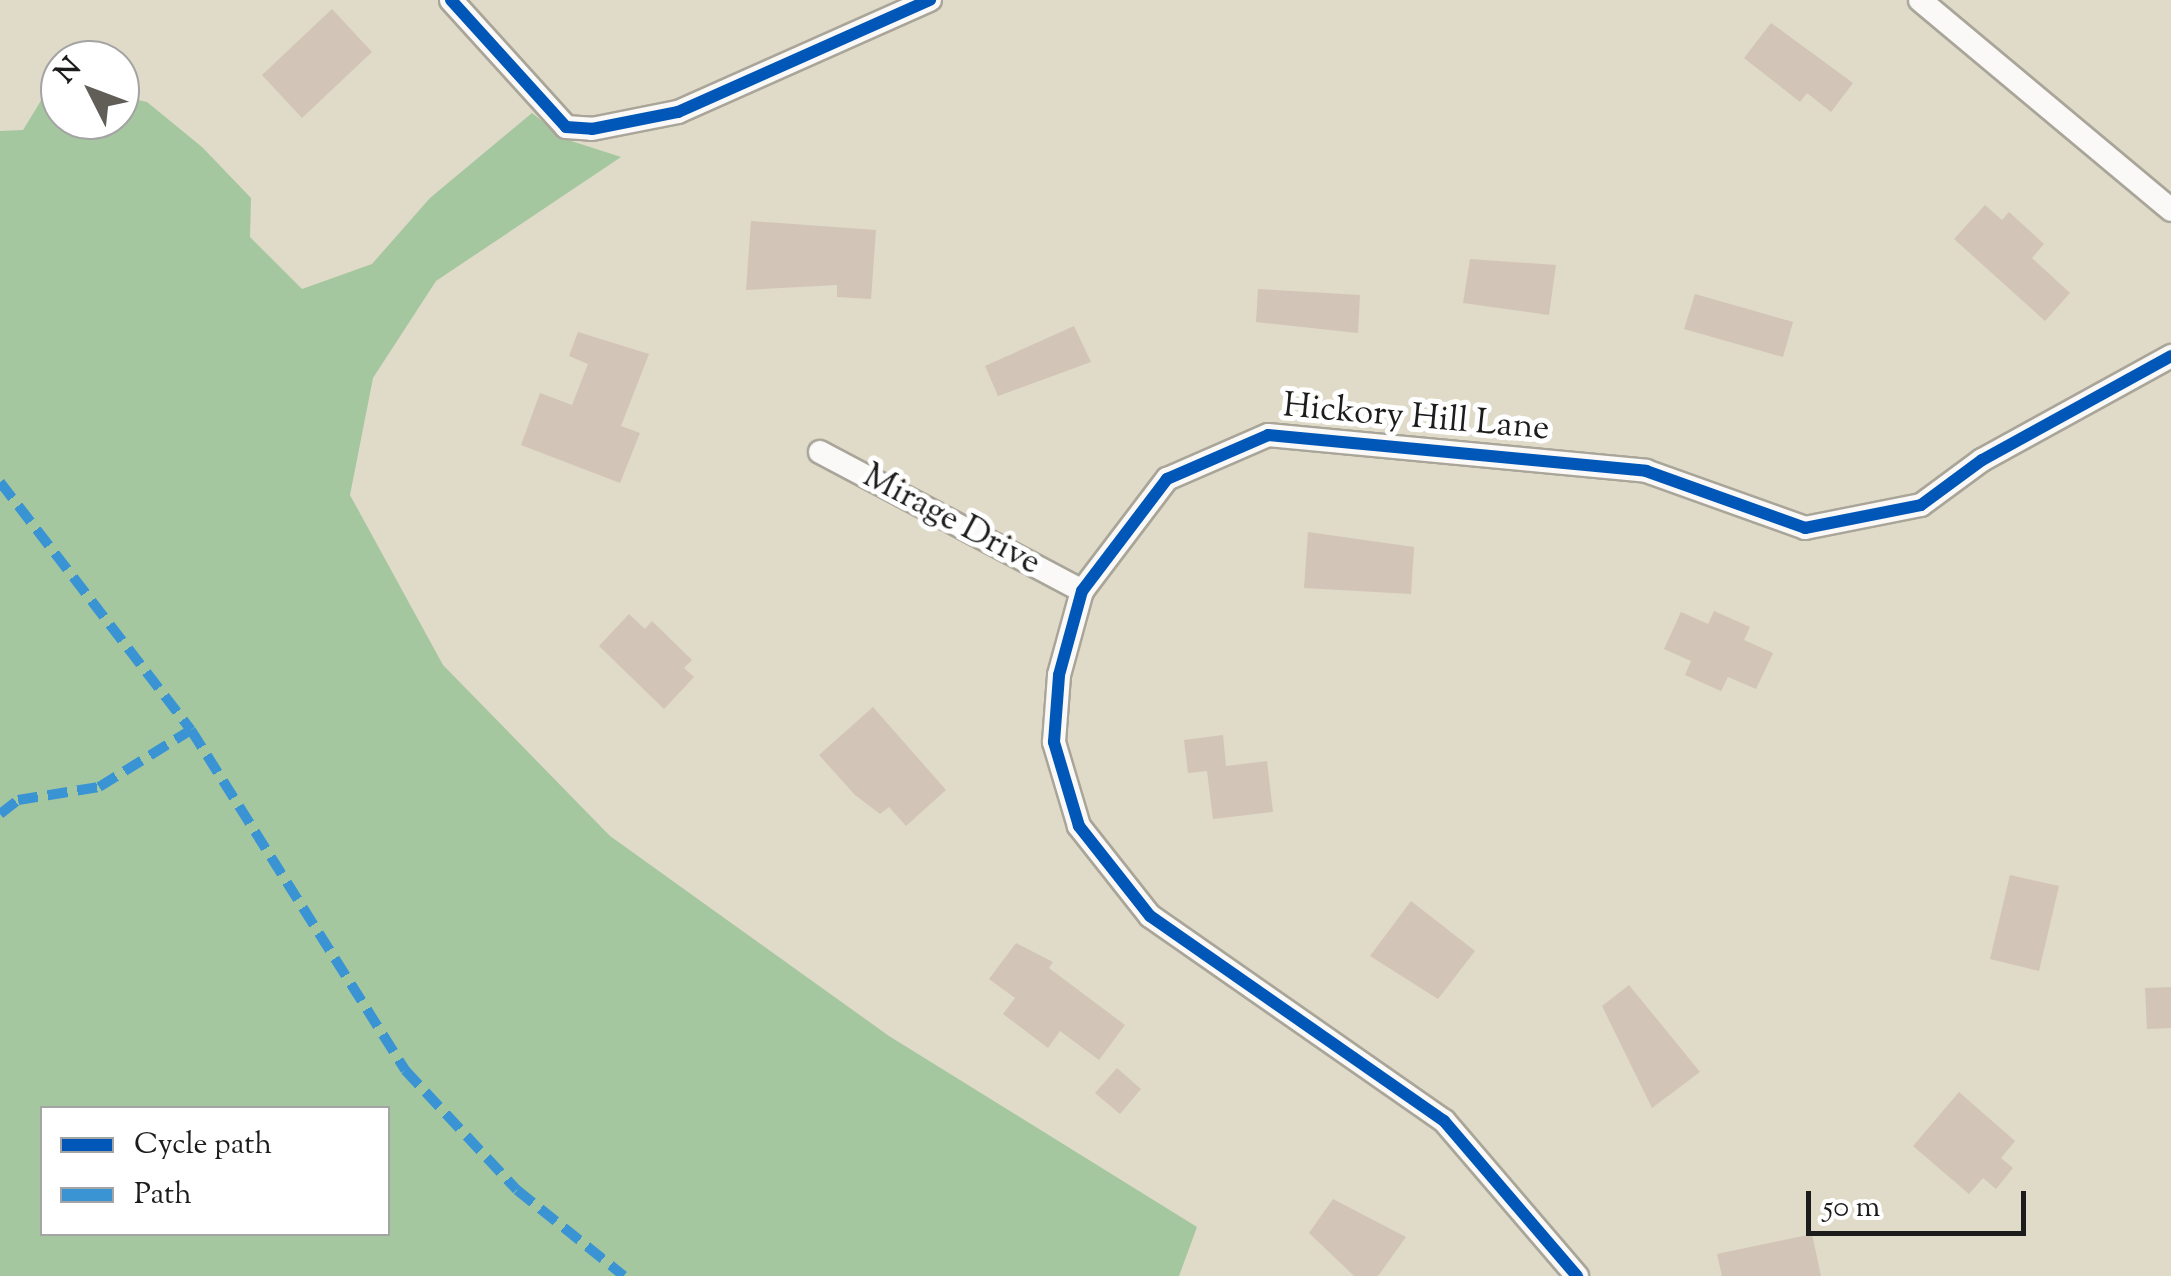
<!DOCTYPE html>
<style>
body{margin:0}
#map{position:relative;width:2171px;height:1276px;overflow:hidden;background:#e0dac8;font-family:"Sorts Mill Goudy",serif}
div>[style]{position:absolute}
.forest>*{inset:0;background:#a4c79f}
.building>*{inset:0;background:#d3c4b8}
.roads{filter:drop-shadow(2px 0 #a9a599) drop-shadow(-2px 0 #a9a599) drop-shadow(0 2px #a9a599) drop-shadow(0 -2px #a9a599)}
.street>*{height:22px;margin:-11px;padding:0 11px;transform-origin:11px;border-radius:11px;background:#faf9f7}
.quiet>*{height:10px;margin-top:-5px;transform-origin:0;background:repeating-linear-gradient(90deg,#3a94d4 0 20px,transparent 0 30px)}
.cycleway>*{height:12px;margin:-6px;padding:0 6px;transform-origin:6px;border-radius:6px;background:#0057b8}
span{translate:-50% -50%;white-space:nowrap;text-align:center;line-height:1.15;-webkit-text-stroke:10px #fff;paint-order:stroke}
.street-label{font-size:35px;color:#1c1c1c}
.legend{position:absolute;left:40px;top:1106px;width:350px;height:130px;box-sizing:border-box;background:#fff;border:2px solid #a4a4a4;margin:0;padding:12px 18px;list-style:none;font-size:30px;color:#1c1c1c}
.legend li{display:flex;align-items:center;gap:20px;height:50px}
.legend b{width:50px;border:2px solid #a4a4a4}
.north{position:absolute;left:40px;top:40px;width:100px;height:100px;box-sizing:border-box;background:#fff;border:2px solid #a4a4a4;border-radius:50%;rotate:312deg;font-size:28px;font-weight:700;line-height:40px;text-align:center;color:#1c1c1c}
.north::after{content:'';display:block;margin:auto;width:35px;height:45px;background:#615e58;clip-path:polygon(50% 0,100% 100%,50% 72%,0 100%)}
.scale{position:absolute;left:1806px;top:1191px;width:220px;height:45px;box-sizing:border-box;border:5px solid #1c1c1c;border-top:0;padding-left:12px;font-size:30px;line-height:35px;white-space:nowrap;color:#1c1c1c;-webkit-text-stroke:8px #fff;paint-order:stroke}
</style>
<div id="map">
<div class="forest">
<div style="clip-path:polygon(evenodd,53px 81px,60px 120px,120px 120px,120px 96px,147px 102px,202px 147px,251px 198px,250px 237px,302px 289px,372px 264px,430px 198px,532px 113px,565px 139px,621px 157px,436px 281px,373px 378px,350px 495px,443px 665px,610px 836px,889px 1036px,1197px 1227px,1179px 1276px,0 1276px,0 131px,23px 130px,53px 81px,42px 1108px,388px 1108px,388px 1234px,42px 1234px,42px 1108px)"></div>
</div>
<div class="building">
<div style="clip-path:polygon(332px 9px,372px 52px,302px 118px,262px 75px)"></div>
<div style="clip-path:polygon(1771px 23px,1853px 83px,1831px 112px,1807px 93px,1800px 102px,1744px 58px)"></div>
<div style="clip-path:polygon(1985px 205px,2002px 220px,2009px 212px,2044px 244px,2032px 258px,2070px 293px,2045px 321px,1954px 239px)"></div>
<div style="clip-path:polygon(751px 221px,876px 230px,871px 299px,837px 297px,837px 285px,746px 290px)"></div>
<div style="clip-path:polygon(1470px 259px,1556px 265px,1549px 315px,1463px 303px)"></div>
<div style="clip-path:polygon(1258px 289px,1360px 295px,1358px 333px,1256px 322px)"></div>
<div style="clip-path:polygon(1695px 294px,1793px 322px,1783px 357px,1684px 329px)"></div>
<div style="clip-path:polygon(1074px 326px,1091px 362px,998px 396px,985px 366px)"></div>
<div style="clip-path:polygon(578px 332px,649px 354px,621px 426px,640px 433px,620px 483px,521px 445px,540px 393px,572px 405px,588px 364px,569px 356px)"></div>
<div style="clip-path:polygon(1308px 532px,1414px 547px,1411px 594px,1304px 588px)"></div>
<div style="clip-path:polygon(1714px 611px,1750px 627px,1744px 640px,1773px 653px,1756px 689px,1728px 677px,1721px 691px,1685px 675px,1691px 661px,1664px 649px,1681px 612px,1708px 624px)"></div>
<div style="clip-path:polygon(629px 614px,645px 629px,652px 621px,692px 660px,684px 668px,694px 677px,664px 709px,599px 646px)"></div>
<div style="clip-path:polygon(873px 707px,946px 790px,906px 826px,889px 807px,880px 814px,855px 795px,819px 755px)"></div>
<div style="clip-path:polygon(1223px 735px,1226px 766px,1267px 761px,1273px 812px,1213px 819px,1207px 771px,1188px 773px,1184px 740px)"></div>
<div style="clip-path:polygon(2010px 875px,2059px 886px,2039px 971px,1990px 959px)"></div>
<div style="clip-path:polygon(1411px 901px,1475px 951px,1438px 999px,1370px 956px)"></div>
<div style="clip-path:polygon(1016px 943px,1053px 962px,1049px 968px,1125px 1025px,1099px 1060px,1060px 1031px,1048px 1048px,1003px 1014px,1015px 998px,989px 979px)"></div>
<div style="clip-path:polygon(1629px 985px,1700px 1072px,1652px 1108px,1602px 1006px)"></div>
<div style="clip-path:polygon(2171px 987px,2171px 1028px,2147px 1029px,2145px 988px)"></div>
<div style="clip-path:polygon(1117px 1068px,1141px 1089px,1120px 1114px,1095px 1093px)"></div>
<div style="clip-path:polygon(1959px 1092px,2015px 1141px,2001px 1158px,2013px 1168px,1996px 1189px,1983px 1178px,1969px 1194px,1913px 1146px)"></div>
<div style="clip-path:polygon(1333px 1199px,1406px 1237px,1378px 1276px,1354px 1276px,1309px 1233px)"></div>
<div style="clip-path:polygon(1812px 1234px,1821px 1276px,1722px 1276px,1717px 1254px)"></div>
</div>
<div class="roads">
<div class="street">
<div style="left:451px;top:0;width:171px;rotate:47.8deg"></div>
<div style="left:566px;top:127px;width:26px;rotate:4deg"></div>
<div style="left:592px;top:129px;width:88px;rotate:-11.2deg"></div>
<div style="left:678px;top:112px;width:276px;rotate:-24deg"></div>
<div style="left:1920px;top:0;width:327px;rotate:39.9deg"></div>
<div style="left:820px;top:452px;width:297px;rotate:27.9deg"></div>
<div style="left:1577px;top:1276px;width:204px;rotate:-130.6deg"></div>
<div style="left:1444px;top:1121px;width:358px;rotate:-145.1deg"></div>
<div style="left:1150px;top:916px;width:115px;rotate:-128.3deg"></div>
<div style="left:1079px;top:826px;width:88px;rotate:-106.6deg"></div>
<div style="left:1054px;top:742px;width:67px;rotate:-85.7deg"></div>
<div style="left:1059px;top:675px;width:87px;rotate:-74.7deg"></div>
<div style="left:1082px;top:591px;width:141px;rotate:-52.8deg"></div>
<div style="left:1167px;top:479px;width:110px;rotate:-23.5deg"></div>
<div style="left:1268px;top:435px;width:380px;rotate:5.4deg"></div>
<div style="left:1646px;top:471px;width:169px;rotate:19.7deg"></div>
<div style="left:1805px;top:528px;width:118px;rotate:-11.2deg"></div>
<div style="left:1921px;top:505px;width:76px;rotate:-36.4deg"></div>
<div style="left:1982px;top:460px;width:216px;rotate:-28.8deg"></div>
</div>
</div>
<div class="quiet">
<div style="left:0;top:482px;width:313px;rotate:52.4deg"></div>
<div style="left:191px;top:730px;width:402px;rotate:57.8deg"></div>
<div style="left:405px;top:1070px;width:164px;rotate:47deg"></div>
<div style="left:517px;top:1190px;width:137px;rotate:38.8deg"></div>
<div style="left:0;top:814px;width:23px;rotate:-38deg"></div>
<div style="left:18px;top:800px;width:82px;rotate:-9.1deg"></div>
<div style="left:99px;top:787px;width:108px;rotate:-31.8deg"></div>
</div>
<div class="cycleway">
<div style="left:451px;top:0;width:171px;rotate:47.8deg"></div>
<div style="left:566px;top:127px;width:26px;rotate:4deg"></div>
<div style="left:592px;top:129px;width:88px;rotate:-11.2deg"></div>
<div style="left:678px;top:112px;width:276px;rotate:-24deg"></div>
<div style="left:1577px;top:1276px;width:204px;rotate:-130.6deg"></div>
<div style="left:1444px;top:1121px;width:358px;rotate:-145.1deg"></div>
<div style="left:1150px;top:916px;width:115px;rotate:-128.3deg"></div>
<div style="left:1079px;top:826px;width:88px;rotate:-106.6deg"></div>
<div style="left:1054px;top:742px;width:67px;rotate:-85.7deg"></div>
<div style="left:1059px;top:675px;width:87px;rotate:-74.7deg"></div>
<div style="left:1082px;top:591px;width:141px;rotate:-52.8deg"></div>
<div style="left:1167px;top:479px;width:110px;rotate:-23.5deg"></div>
<div style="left:1268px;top:435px;width:380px;rotate:5.4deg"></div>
<div style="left:1646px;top:471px;width:169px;rotate:19.7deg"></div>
<div style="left:1805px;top:528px;width:118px;rotate:-11.2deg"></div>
<div style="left:1921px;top:505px;width:76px;rotate:-36.4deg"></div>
<div style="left:1982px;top:460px;width:216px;rotate:-28.8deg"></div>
</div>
<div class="street-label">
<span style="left:1416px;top:419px;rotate:5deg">Hickory Hill Lane</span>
<span style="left:951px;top:521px;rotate:28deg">Mirage Drive</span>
</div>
<ul class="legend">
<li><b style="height:12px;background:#0057b8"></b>Cycle path</li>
<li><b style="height:12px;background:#3a94d4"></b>Path</li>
</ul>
<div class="north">N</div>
<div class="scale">50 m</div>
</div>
